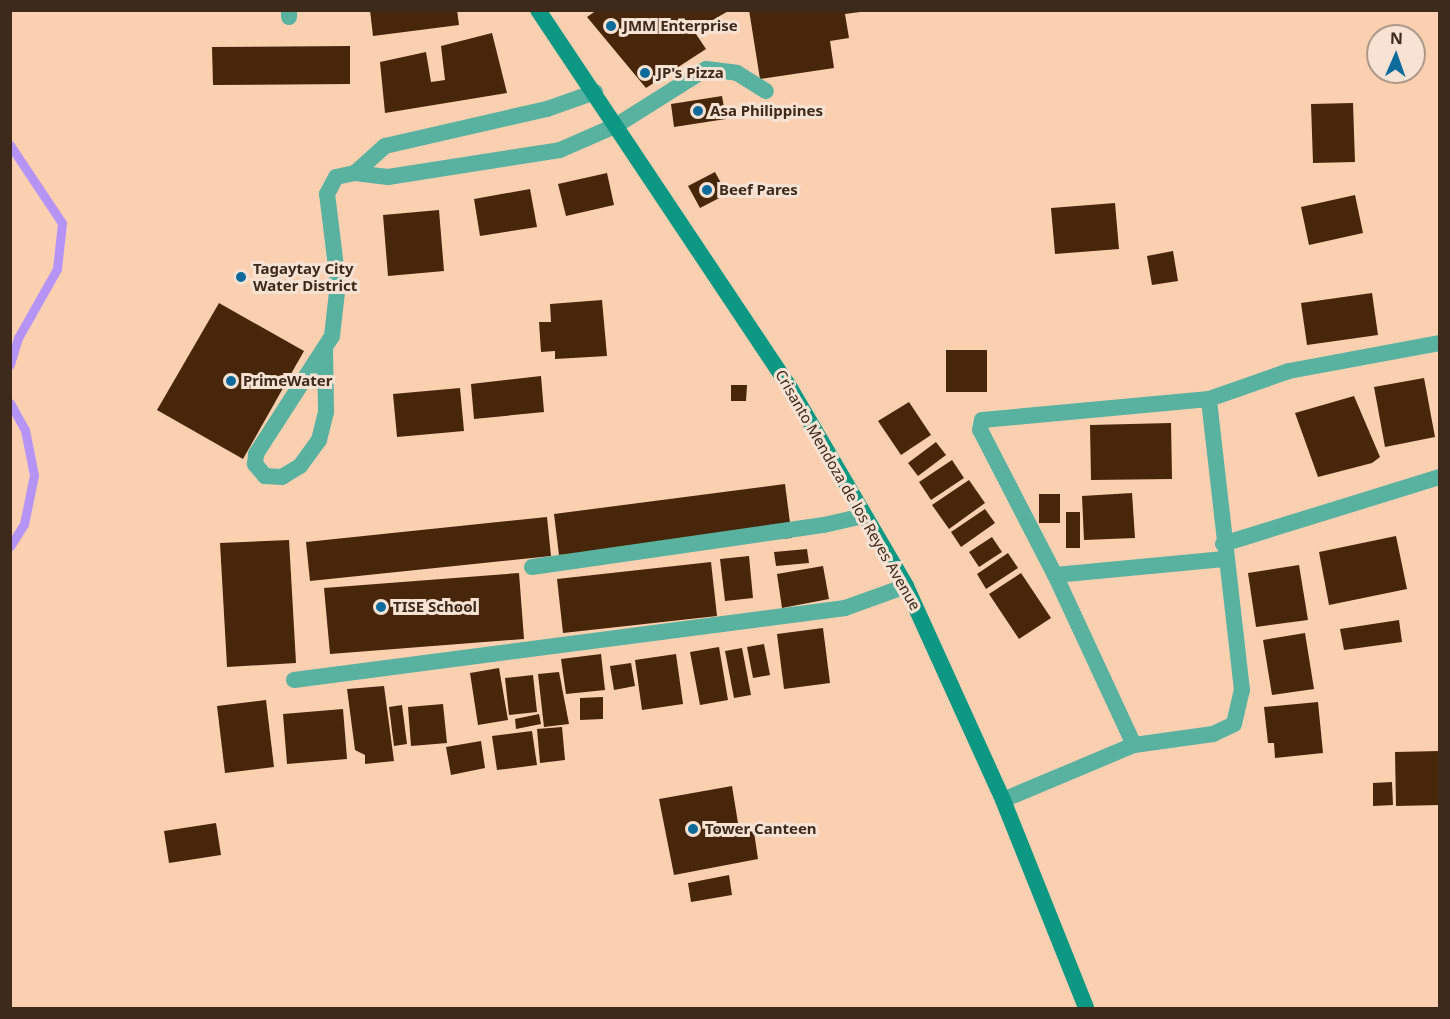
<!DOCTYPE html>
<style>
body{margin:0}
#map{position:relative;width:1450px;height:1019px;overflow:hidden;background:#fbd0b1;font-family:"Noto Sans",sans-serif}
div>[style]{position:absolute}
.stream>*{height:9px;margin:-4.5px;padding:0 4.5px;transform-origin:4.5px;border-radius:4.5px;background:#b594f6}
.building>*{inset:0;background:#472609}
.service>*{height:16px;margin:-8px;padding:0 8px;transform-origin:8px;border-radius:8px;background:#59b2a0}
.minor>*{height:16px;margin:-8px;padding:0 8px;transform-origin:8px;border-radius:8px;background:#59b2a0}
.secondary>*{height:16px;margin:-8px;padding:0 8px;transform-origin:8px;border-radius:8px;background:#0d9884}
.dots>*{width:16px;height:16px;translate:-50% -50%;box-sizing:border-box;border:3px solid #f8e2d3;border-radius:50%}
span{translate:-50% -50%;white-space:nowrap;text-align:center;line-height:1.15;-webkit-text-stroke:6px #f8e2d3;paint-order:stroke}
.poi-label{font-size:15px;color:#3e2a1a;font-weight:700}
.left{translate:0 -50%;text-align:left}
.street-label{font-size:15px;color:#3e2a1a}
.frame{position:absolute;inset:0;border:12px solid #3e2a1a;pointer-events:none}
.north{position:absolute;left:1366px;top:24px;width:60px;height:60px;box-sizing:border-box;background:#f8e2d3;border:2px solid #ae9889;border-radius:50%;rotate:2deg;font-size:16px;font-weight:700;line-height:24px;text-align:center;color:#3e2a1a}
.north::after{content:'';display:block;margin:auto;width:21px;height:27px;background:#0c6b9a;clip-path:polygon(50% 0,100% 100%,50% 72%,0 100%)}
</style>
<div id="map">
<div class="stream">
<div style="left:10px;top:145px;width:94px;rotate:56.3deg"></div>
<div style="left:62px;top:223px;width:46px;rotate:96.2deg"></div>
<div style="left:57px;top:269px;width:79px;rotate:119.5deg"></div>
<div style="left:18px;top:338px;width:28px;rotate:107deg"></div>
<div style="left:10px;top:403px;width:31px;rotate:61deg"></div>
<div style="left:25px;top:430px;width:46px;rotate:78.7deg"></div>
<div style="left:34px;top:475px;width:50px;rotate:101.5deg"></div>
<div style="left:24px;top:524px;width:26px;rotate:122deg"></div>
</div>
<div class="building">
<div style="clip-path:polygon(370px 10px,457px 10px,459px 25px,373px 36px)"></div>
<div style="clip-path:polygon(597px 10px,730px 10px,694px 31px,706px 49px,646px 88px,587px 17px)"></div>
<div style="clip-path:polygon(749px 10px,860px 10px,860px 12px,845px 14px,849px 38px,830px 41px,834px 68px,760px 79px)"></div>
<div style="clip-path:polygon(492px 33px,507px 93px,385px 113px,380px 62px,426px 52px,431px 82px,445px 80px,441px 46px)"></div>
<div style="clip-path:polygon(350px 46px,350px 84px,213px 85px,212px 47px)"></div>
<div style="clip-path:polygon(722px 96px,726px 119px,674px 127px,671px 104px)"></div>
<div style="clip-path:polygon(1353px 103px,1355px 162px,1313px 163px,1311px 104px)"></div>
<div style="clip-path:polygon(715px 172px,727px 194px,700px 208px,688px 186px)"></div>
<div style="clip-path:polygon(607px 173px,614px 205px,566px 216px,558px 184px)"></div>
<div style="clip-path:polygon(530px 189px,537px 227px,480px 236px,474px 199px)"></div>
<div style="clip-path:polygon(1355px 195px,1363px 233px,1309px 245px,1301px 207px)"></div>
<div style="clip-path:polygon(1115px 203px,1119px 249px,1055px 254px,1051px 208px)"></div>
<div style="clip-path:polygon(439px 210px,444px 271px,388px 276px,383px 215px)"></div>
<div style="clip-path:polygon(1173px 251px,1178px 281px,1152px 285px,1147px 256px)"></div>
<div style="clip-path:polygon(1372px 293px,1378px 335px,1307px 345px,1301px 303px)"></div>
<div style="clip-path:polygon(602px 300px,607px 356px,555px 359px,555px 351px,541px 352px,539px 322px,551px 322px,550px 304px)"></div>
<div style="clip-path:polygon(219px 303px,304px 351px,243px 459px,157px 410px)"></div>
<div style="clip-path:polygon(946px 350px,987px 350px,987px 392px,946px 392px)"></div>
<div style="clip-path:polygon(541px 376px,544px 412px,474px 419px,471px 384px)"></div>
<div style="clip-path:polygon(1424px 378px,1435px 437px,1385px 447px,1374px 387px)"></div>
<div style="clip-path:polygon(731px 385px,747px 385px,746px 401px,731px 401px)"></div>
<div style="clip-path:polygon(460px 388px,464px 431px,397px 437px,393px 394px)"></div>
<div style="clip-path:polygon(1354px 396px,1380px 457px,1372px 463px,1318px 477px,1295px 413px)"></div>
<div style="clip-path:polygon(909px 402px,931px 435px,901px 455px,878px 421px)"></div>
<div style="clip-path:polygon(1171px 423px,1172px 479px,1091px 480px,1090px 425px)"></div>
<div style="clip-path:polygon(936px 442px,946px 455px,918px 476px,908px 463px)"></div>
<div style="clip-path:polygon(952px 460px,964px 478px,931px 500px,919px 482px)"></div>
<div style="clip-path:polygon(969px 480px,985px 503px,949px 529px,932px 505px)"></div>
<div style="clip-path:polygon(785px 484px,792px 538px,559px 555px,554px 514px)"></div>
<div style="clip-path:polygon(1132px 493px,1135px 538px,1084px 540px,1082px 496px)"></div>
<div style="clip-path:polygon(1039px 494px,1060px 494px,1060px 523px,1039px 523px)"></div>
<div style="clip-path:polygon(985px 509px,995px 523px,961px 547px,951px 532px)"></div>
<div style="clip-path:polygon(1066px 512px,1080px 512px,1080px 548px,1066px 548px)"></div>
<div style="clip-path:polygon(547px 517px,551px 556px,310px 581px,306px 542px)"></div>
<div style="clip-path:polygon(1396px 536px,1407px 589px,1329px 605px,1319px 552px)"></div>
<div style="clip-path:polygon(992px 537px,1002px 552px,979px 567px,969px 552px)"></div>
<div style="clip-path:polygon(289px 540px,296px 663px,227px 667px,220px 543px)"></div>
<div style="clip-path:polygon(807px 549px,809px 563px,776px 566px,774px 552px)"></div>
<div style="clip-path:polygon(1008px 553px,1018px 568px,986px 589px,977px 574px)"></div>
<div style="clip-path:polygon(749px 556px,753px 598px,725px 601px,720px 559px)"></div>
<div style="clip-path:polygon(711px 562px,717px 616px,563px 633px,557px 579px)"></div>
<div style="clip-path:polygon(1299px 565px,1308px 620px,1256px 627px,1248px 573px)"></div>
<div style="clip-path:polygon(823px 566px,829px 599px,782px 608px,777px 574px)"></div>
<div style="clip-path:polygon(519px 573px,524px 639px,330px 654px,324px 588px)"></div>
<div style="clip-path:polygon(1021px 573px,1051px 618px,1019px 639px,989px 594px)"></div>
<div style="clip-path:polygon(1399px 620px,1402px 642px,1344px 650px,1340px 629px)"></div>
<div style="clip-path:polygon(823px 628px,830px 683px,784px 689px,777px 634px)"></div>
<div style="clip-path:polygon(1305px 633px,1314px 689px,1272px 695px,1263px 640px)"></div>
<div style="clip-path:polygon(764px 644px,770px 675px,753px 678px,747px 647px)"></div>
<div style="clip-path:polygon(719px 647px,728px 700px,700px 705px,690px 652px)"></div>
<div style="clip-path:polygon(742px 648px,751px 695px,734px 698px,725px 651px)"></div>
<div style="clip-path:polygon(601px 654px,605px 690px,566px 694px,561px 659px)"></div>
<div style="clip-path:polygon(676px 654px,683px 704px,642px 710px,635px 660px)"></div>
<div style="clip-path:polygon(631px 663px,635px 686px,614px 690px,610px 666px)"></div>
<div style="clip-path:polygon(499px 668px,508px 720px,478px 725px,470px 673px)"></div>
<div style="clip-path:polygon(559px 672px,569px 724px,544px 727px,538px 674px)"></div>
<div style="clip-path:polygon(533px 675px,537px 712px,509px 715px,505px 678px)"></div>
<div style="clip-path:polygon(384px 686px,394px 761px,365px 764px,365px 755px,355px 750px,347px 689px)"></div>
<div style="clip-path:polygon(603px 697px,603px 719px,580px 720px,580px 698px)"></div>
<div style="clip-path:polygon(266px 700px,274px 767px,225px 773px,217px 706px)"></div>
<div style="clip-path:polygon(1318px 702px,1323px 753px,1275px 758px,1274px 743px,1268px 743px,1264px 707px)"></div>
<div style="clip-path:polygon(443px 704px,447px 743px,411px 746px,408px 707px)"></div>
<div style="clip-path:polygon(402px 705px,407px 744px,394px 746px,389px 707px)"></div>
<div style="clip-path:polygon(343px 709px,347px 759px,287px 764px,283px 714px)"></div>
<div style="clip-path:polygon(539px 714px,541px 724px,516px 729px,515px 719px)"></div>
<div style="clip-path:polygon(562px 727px,565px 760px,540px 763px,537px 729px)"></div>
<div style="clip-path:polygon(532px 731px,537px 765px,497px 770px,492px 736px)"></div>
<div style="clip-path:polygon(481px 741px,485px 768px,451px 775px,446px 747px)"></div>
<div style="clip-path:polygon(1440px 751px,1440px 805px,1396px 806px,1395px 752px)"></div>
<div style="clip-path:polygon(1392px 782px,1393px 805px,1373px 806px,1373px 783px)"></div>
<div style="clip-path:polygon(732px 786px,738px 823px,721px 827px,720px 831px,753px 825px,758px 859px,674px 875px,659px 799px)"></div>
<div style="clip-path:polygon(216px 823px,221px 855px,169px 863px,164px 831px)"></div>
<div style="clip-path:polygon(729px 875px,732px 895px,691px 902px,688px 883px)"></div>
</div>
<div class="service">
<div style="left:355px;top:173px;width:40px;rotate:-42deg"></div>
<div style="left:385px;top:146px;width:166px;rotate:-12.9deg"></div>
<div style="left:547px;top:109px;width:51px;rotate:-19.5deg"></div>
<div style="left:325px;top:348px;width:64px;rotate:89.1deg"></div>
<div style="left:326px;top:412px;width:29px;rotate:104deg"></div>
<div style="left:319px;top:440px;width:32px;rotate:126deg"></div>
<div style="left:300px;top:466px;width:21px;rotate:149deg"></div>
<div style="left:282px;top:477px;width:17px;rotate:-177deg"></div>
<div style="left:265px;top:476px;width:16px;rotate:-130deg"></div>
<div style="left:255px;top:464px;width:10px;rotate:-84deg"></div>
<div style="left:256px;top:454px;width:140px;rotate:-57.2deg"></div>
<div style="left:332px;top:336px;width:53px;rotate:-83.5deg"></div>
<div style="left:338px;top:283px;width:90px;rotate:-97deg"></div>
<div style="left:327px;top:194px;width:19px;rotate:-62deg"></div>
<div style="left:336px;top:177px;width:19px;rotate:-12deg"></div>
<div style="left:355px;top:173px;width:33px;rotate:7deg"></div>
<div style="left:388px;top:177px;width:174px;rotate:-8.9deg"></div>
<div style="left:560px;top:150px;width:62px;rotate:-23.7deg"></div>
<div style="left:617px;top:125px;width:105px;rotate:-32.2deg"></div>
<div style="left:706px;top:69px;width:31px;rotate:7deg"></div>
<div style="left:737px;top:73px;width:34px;rotate:32deg"></div>
<div style="left:532px;top:567px;width:295px;rotate:-8.2deg"></div>
<div style="left:824px;top:525px;width:39px;rotate:-13deg"></div>
<div style="left:294px;top:680px;width:556px;rotate:-7.44deg"></div>
<div style="left:845px;top:608px;width:65px;rotate:-19.8deg"></div>
</div>
<div class="minor">
<div style="left:289px;top:10px;width:7px;rotate:90deg"></div>
<div style="left:1223px;top:544px;width:227px;rotate:-17.2deg"></div>
<div style="left:1055px;top:575px;width:170px;rotate:-5.4deg"></div>
<div style="left:1134px;top:745px;width:187px;rotate:-114.9deg"></div>
<div style="left:1055px;top:575px;width:163px;rotate:-117.3deg"></div>
<div style="left:980px;top:430px;width:10px;rotate:-79deg"></div>
<div style="left:982px;top:420px;width:228px;rotate:-5.3deg"></div>
<div style="left:1209px;top:399px;width:85px;rotate:-19.3deg"></div>
<div style="left:1289px;top:371px;width:154px;rotate:-10.5deg"></div>
<div style="left:1003px;top:800px;width:142px;rotate:-22.8deg"></div>
<div style="left:1134px;top:745px;width:80px;rotate:-7.9deg"></div>
<div style="left:1213px;top:734px;width:23px;rotate:-25deg"></div>
<div style="left:1234px;top:724px;width:35px;rotate:-77deg"></div>
<div style="left:1242px;top:690px;width:293px;rotate:-96.5deg"></div>
</div>
<div class="secondary">
<div style="left:538px;top:10px;width:454px;rotate:56.3deg"></div>
<div style="left:790px;top:388px;width:229px;rotate:59.6deg"></div>
<div style="left:906px;top:586px;width:235px;rotate:65.6deg"></div>
<div style="left:1003px;top:800px;width:224px;rotate:68.2deg"></div>
</div>
<div class="dots">
<div style="left:611px;top:26px;background:#0c6b9a"></div>
<div style="left:645px;top:73px;background:#0c6b9a"></div>
<div style="left:698px;top:111px;background:#0c6b9a"></div>
<div style="left:707px;top:190px;background:#0c6b9a"></div>
<div style="left:241px;top:277px;background:#0c6b9a"></div>
<div style="left:231px;top:381px;background:#0c6b9a"></div>
<div style="left:381px;top:607px;background:#0c6b9a"></div>
<div style="left:693px;top:829px;background:#0c6b9a"></div>
</div>
<div class="poi-label">
<span class="left" style="left:623px;top:26px">JMM Enterprise</span>
<span class="left" style="left:657px;top:73px">JP's Pizza</span>
<span class="left" style="left:710px;top:111px">Asa Philippines</span>
<span class="left" style="left:719px;top:190px">Beef Pares</span>
<span class="left" style="left:253px;top:277px">Tagaytay City<br>Water District</span>
<span class="left" style="left:243px;top:381px">PrimeWater</span>
<span class="left" style="left:393px;top:607px">TISE School</span>
<span class="left" style="left:705px;top:829px">Tower Canteen</span>
</div>
<div class="street-label">
<span style="left:848px;top:490px;rotate:60deg">Crisanto Mendoza de los Reyes Avenue</span>
</div>
<div class="frame"></div>
<div class="north">N</div>
</div>
